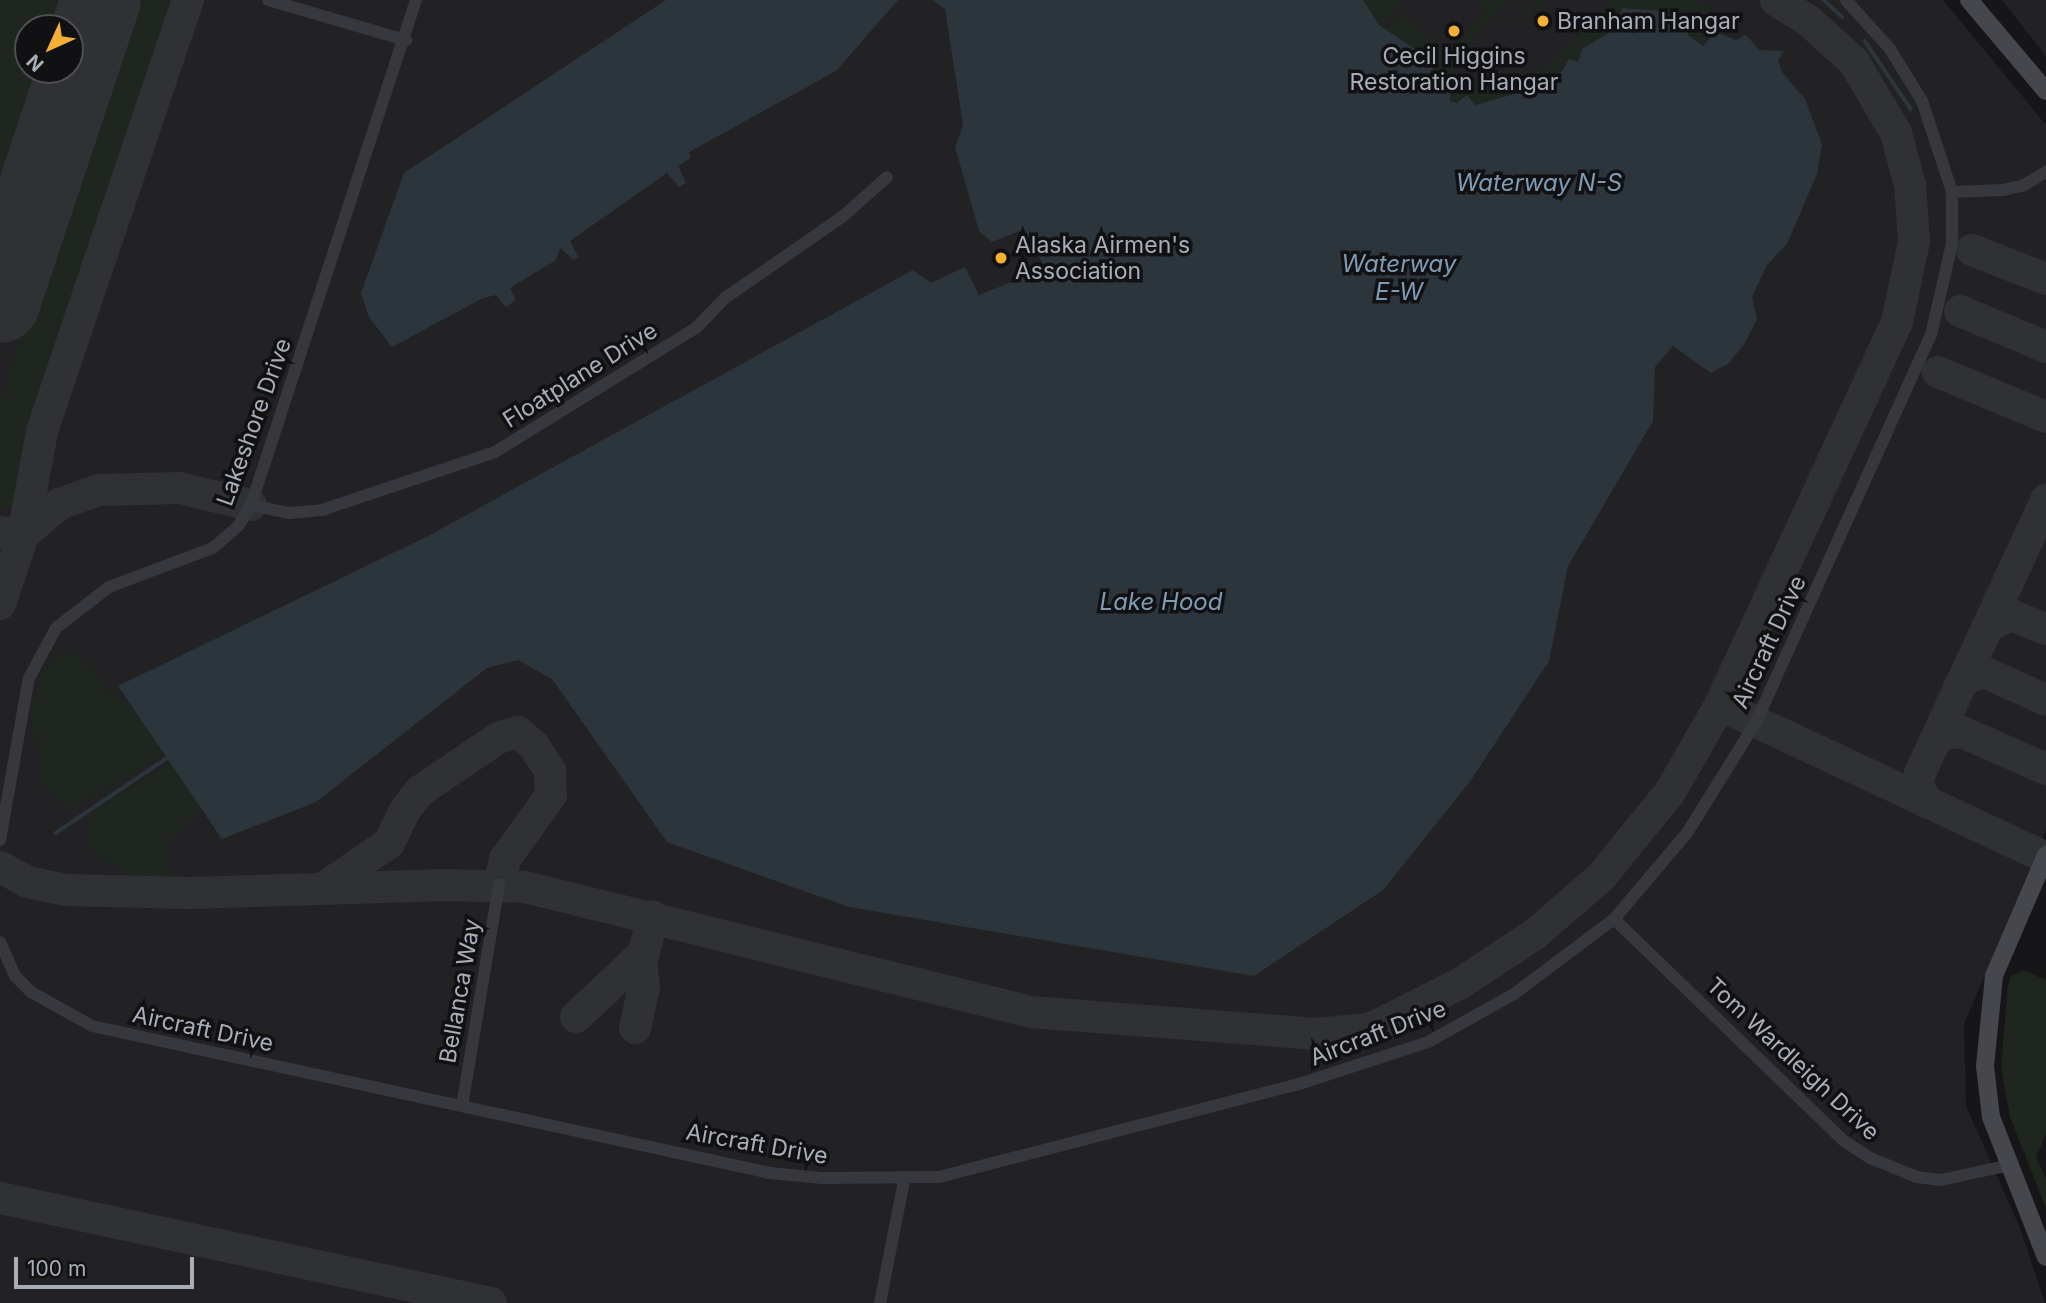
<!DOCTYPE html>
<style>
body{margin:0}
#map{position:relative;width:2046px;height:1303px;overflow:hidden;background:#161618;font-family:Inter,sans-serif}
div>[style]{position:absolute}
.built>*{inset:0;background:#222225}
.green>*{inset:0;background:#1e261f}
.water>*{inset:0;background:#2c353c}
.stream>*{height:3.5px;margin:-1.75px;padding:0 1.75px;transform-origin:1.75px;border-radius:1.75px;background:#2c353c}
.taxiway>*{height:32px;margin:-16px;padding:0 16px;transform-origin:16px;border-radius:16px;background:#303135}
.runway>*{height:80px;margin:-40px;padding:0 40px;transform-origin:40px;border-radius:40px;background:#303135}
.street>*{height:12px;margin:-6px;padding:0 6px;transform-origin:6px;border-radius:6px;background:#37383d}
.secondary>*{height:18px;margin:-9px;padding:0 9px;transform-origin:9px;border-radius:9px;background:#45474d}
.dots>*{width:19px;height:19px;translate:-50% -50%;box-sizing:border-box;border:4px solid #111113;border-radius:50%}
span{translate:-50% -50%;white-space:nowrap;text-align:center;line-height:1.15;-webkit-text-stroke:7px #111113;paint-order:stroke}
.poi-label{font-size:23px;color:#a8adb8}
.left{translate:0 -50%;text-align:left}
.street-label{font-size:23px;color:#a8adb8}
.water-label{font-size:24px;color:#7f9bb3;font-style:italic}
.north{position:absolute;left:14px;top:14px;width:70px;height:70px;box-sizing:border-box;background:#111113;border:2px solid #4d4f55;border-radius:50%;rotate:225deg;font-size:19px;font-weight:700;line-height:28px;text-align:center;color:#a8adb8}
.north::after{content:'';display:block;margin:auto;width:24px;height:32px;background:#f2b134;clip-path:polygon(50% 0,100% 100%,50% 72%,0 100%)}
.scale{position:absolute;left:14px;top:1257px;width:180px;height:32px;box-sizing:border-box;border:4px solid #a8adb8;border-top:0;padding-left:9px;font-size:21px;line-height:24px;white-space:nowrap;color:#a8adb8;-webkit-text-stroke:5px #111113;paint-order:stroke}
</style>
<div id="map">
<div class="built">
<div style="clip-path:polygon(evenodd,21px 0,1943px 0,2046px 125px,2046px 830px,1964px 1024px,1966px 1106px,2020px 1228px,2045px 1303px,0 1303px,0 62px,21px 0,28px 28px,70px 28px,70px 70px,28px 70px,28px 28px)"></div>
<div style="clip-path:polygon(2002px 0,2046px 0,2046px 56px)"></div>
</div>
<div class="green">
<div style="clip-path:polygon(0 0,59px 0,49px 28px,28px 28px,28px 70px,36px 70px,0 180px)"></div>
<div style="clip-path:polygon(131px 0,168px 0,169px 12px,29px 418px,18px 465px,21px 495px,14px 507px,0 510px,0 401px,124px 10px)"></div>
<div style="clip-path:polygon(1363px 0,1404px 0,1379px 25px)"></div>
<div style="clip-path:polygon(1475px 0,1509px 0,1466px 46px,1455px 44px,1486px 10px)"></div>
<div style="clip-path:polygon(1537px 0,1545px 0,1518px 26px,1517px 18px)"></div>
<div style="clip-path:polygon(1610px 0,1692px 0,1711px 7px,1709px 26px,1715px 32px,1703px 46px,1688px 35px,1690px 19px,1673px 18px,1665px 11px,1622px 8px,1615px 29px,1582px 49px,1578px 62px,1562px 64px,1562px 70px,1536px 88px,1475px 105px,1467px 95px,1457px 103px,1450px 101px,1436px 86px,1431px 60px,1385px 31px,1404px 12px,1426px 36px,1454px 56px,1453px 74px,1472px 77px,1480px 93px,1547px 68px)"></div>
<div style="clip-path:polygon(65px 649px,93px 668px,105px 691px,133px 707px,164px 754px,69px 810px,44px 786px,31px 714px,43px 669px)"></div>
<div style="clip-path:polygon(171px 763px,201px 808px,170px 840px,164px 856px,171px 882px,134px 879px,92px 850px,85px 822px,93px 811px)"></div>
<div style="clip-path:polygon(2023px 970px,2046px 980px,2046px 1134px,2036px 1157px,2046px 1178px,2046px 1208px,2010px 1117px,2001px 1066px,2008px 985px,2011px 976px)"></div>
</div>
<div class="water">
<div style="clip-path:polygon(666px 0,898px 0,836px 71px,689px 152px,691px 158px,678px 166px,686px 183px,679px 187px,667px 173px,570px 241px,578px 257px,574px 260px,560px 248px,556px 260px,510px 288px,516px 300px,506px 307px,496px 295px,483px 298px,392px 347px,369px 317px,361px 293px,404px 173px)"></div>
<div style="clip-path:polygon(933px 0,1363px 0,1379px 25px,1431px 60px,1436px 86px,1446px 82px,1451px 86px,1450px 101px,1457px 103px,1467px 95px,1475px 105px,1536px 88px,1562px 71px,1569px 59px,1578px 62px,1582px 49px,1615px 29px,1622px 8px,1665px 11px,1673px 18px,1686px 15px,1690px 19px,1688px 35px,1703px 46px,1715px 32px,1736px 40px,1746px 35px,1759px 50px,1784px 51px,1778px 60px,1782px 72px,1805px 99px,1822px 144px,1817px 174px,1787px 244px,1767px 265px,1752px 297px,1757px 319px,1745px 343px,1728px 364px,1711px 373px,1673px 346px,1655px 367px,1653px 421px,1568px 566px,1549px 661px,1471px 780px,1383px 890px,1254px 976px,849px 907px,667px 842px,552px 679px,518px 660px,487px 668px,316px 802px,222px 839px,118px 686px,428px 536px,913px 270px,931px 283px,965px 267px,979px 295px,1039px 271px,1043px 264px,1024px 229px,992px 242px,979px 231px,955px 147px,963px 125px,945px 9px)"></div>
</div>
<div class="stream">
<div style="left:1824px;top:0;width:25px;rotate:43deg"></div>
<div style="left:1865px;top:41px;width:82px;rotate:55.9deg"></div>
<div style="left:56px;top:833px;width:134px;rotate:-34deg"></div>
</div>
<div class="taxiway">
<div style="left:1972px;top:250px;width:79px;rotate:21.4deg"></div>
<div style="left:1960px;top:311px;width:93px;rotate:22.7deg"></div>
<div style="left:1938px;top:372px;width:117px;rotate:22.6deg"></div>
<div style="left:0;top:532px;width:23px;rotate:7deg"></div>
<div style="left:23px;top:535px;width:48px;rotate:-40.7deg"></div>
<div style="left:59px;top:504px;width:42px;rotate:-19.3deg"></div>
<div style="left:99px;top:490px;width:80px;rotate:-1.4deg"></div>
<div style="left:179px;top:488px;width:74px;rotate:13.3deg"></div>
<div style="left:0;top:604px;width:73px;rotate:-71.6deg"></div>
<div style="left:23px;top:535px;width:106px;rotate:-79.6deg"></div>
<div style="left:42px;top:431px;width:455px;rotate:-71.3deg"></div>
<div style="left:1987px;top:627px;width:27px;rotate:-27deg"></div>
<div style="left:2011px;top:615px;width:38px;rotate:22deg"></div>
<div style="left:1960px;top:685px;width:13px;rotate:-42deg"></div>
<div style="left:1970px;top:676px;width:16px;rotate:-11deg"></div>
<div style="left:1986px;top:673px;width:66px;rotate:24.2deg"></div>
<div style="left:1720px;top:705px;width:360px;rotate:25.1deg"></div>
<div style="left:1934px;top:743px;width:13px;rotate:-42deg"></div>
<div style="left:1944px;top:734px;width:18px;rotate:-6deg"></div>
<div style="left:1962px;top:732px;width:92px;rotate:23.8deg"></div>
<div style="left:1926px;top:802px;width:20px;rotate:-114deg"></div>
<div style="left:1918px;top:784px;width:11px;rotate:-80deg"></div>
<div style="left:1920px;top:773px;width:301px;rotate:-65.2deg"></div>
<div style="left:0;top:867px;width:32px;rotate:28deg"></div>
<div style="left:28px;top:882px;width:38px;rotate:12deg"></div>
<div style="left:65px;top:890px;width:124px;rotate:1.4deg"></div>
<div style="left:189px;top:893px;width:250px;rotate:-1.8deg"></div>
<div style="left:439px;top:885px;width:86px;rotate:1.3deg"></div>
<div style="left:525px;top:887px;width:521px;rotate:13.88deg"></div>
<div style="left:1031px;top:1012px;width:286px;rotate:4.4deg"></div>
<div style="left:1316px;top:1034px;width:52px;rotate:-5.5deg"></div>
<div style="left:1368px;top:1029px;width:22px;rotate:-24deg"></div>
<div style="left:1388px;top:1020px;width:82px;rotate:-26.9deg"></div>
<div style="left:1461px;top:983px;width:89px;rotate:-33.5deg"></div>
<div style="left:1535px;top:934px;width:87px;rotate:-40.8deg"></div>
<div style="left:1601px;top:877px;width:109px;rotate:-50.9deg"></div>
<div style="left:1670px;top:792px;width:100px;rotate:-60.1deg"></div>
<div style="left:1720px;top:705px;width:422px;rotate:-65.2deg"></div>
<div style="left:1897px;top:322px;width:83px;rotate:-78.1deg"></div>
<div style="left:1914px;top:241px;width:56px;rotate:-94.1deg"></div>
<div style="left:1910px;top:185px;width:54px;rotate:-105.1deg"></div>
<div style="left:1896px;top:133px;width:82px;rotate:-120.6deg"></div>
<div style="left:1854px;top:62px;width:61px;rotate:-137.7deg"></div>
<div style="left:1809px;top:21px;width:39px;rotate:-148deg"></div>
<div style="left:322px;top:889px;width:81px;rotate:-34.5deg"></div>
<div style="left:389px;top:843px;width:37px;rotate:-64deg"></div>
<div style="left:405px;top:810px;width:24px;rotate:-52deg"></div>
<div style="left:420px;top:791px;width:94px;rotate:-34.2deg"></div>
<div style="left:498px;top:738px;width:21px;rotate:-17deg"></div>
<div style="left:518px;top:732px;width:21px;rotate:41deg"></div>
<div style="left:534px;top:746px;width:30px;rotate:57deg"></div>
<div style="left:550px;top:771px;width:24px;rotate:88deg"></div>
<div style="left:551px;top:795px;width:79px;rotate:125.7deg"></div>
<div style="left:505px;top:859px;width:26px;rotate:103deg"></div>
<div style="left:576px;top:1017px;width:92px;rotate:-43.2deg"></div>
<div style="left:635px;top:1028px;width:42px;rotate:-77.6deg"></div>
<div style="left:644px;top:987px;width:24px;rotate:-97deg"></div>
<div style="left:641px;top:963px;width:48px;rotate:-75.4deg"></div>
<div style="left:0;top:1198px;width:502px;rotate:12.07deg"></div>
</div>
<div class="runway">
<div style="left:0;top:303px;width:319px;rotate:-71.6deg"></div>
</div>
<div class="street">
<div style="left:268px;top:0;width:144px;rotate:16.2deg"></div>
<div style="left:1952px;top:192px;width:51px;rotate:-2.2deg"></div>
<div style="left:2003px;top:190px;width:22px;rotate:-13deg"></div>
<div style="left:2024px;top:185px;width:26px;rotate:-31deg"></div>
<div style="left:251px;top:505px;width:39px;rotate:12deg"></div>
<div style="left:289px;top:513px;width:33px;rotate:-5deg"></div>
<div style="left:322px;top:510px;width:182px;rotate:-18.5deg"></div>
<div style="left:495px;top:452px;width:236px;rotate:-31.7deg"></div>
<div style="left:696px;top:328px;width:42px;rotate:-46deg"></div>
<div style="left:725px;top:298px;width:142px;rotate:-34.7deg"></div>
<div style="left:842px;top:217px;width:60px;rotate:-41.6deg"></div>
<div style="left:0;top:840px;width:165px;rotate:-79.9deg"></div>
<div style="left:29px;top:678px;width:57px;rotate:-61.6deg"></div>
<div style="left:56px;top:628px;width:67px;rotate:-37.7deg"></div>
<div style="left:109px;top:587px;width:111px;rotate:-20.6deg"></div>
<div style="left:213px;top:548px;width:35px;rotate:-41deg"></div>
<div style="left:239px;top:525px;width:23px;rotate:-59deg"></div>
<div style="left:251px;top:505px;width:531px;rotate:-71.91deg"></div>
<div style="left:1614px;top:919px;width:320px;rotate:44deg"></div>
<div style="left:1844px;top:1141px;width:31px;rotate:33deg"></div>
<div style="left:1870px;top:1158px;width:51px;rotate:22deg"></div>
<div style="left:1917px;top:1177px;width:24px;rotate:7deg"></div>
<div style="left:1941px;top:1180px;width:71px;rotate:-12.3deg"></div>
<div style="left:0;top:942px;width:37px;rotate:66deg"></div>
<div style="left:15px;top:976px;width:23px;rotate:45deg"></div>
<div style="left:31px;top:992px;width:70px;rotate:29.1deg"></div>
<div style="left:92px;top:1026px;width:694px;rotate:12.23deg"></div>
<div style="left:770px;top:1173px;width:52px;rotate:5.5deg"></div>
<div style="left:822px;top:1178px;width:117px;rotate:-0.5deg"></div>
<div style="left:939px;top:1177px;width:375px;rotate:-14.5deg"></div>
<div style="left:1302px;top:1083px;width:133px;rotate:-18deg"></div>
<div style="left:1428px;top:1042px;width:98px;rotate:-29.2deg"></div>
<div style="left:1514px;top:994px;width:125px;rotate:-36.9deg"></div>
<div style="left:1614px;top:919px;width:113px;rotate:-49.7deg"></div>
<div style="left:1687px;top:833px;width:131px;rotate:-58.1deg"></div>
<div style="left:1756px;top:722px;width:425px;rotate:-65.7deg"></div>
<div style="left:1931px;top:335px;width:94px;rotate:-77.1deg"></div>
<div style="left:1952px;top:243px;width:51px;rotate:-90deg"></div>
<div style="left:1952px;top:192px;width:96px;rotate:-108.2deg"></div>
<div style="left:1922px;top:101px;width:61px;rotate:-121.6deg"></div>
<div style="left:1890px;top:49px;width:66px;rotate:-131.9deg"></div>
<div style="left:462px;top:1106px;width:225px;rotate:-80.5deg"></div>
<div style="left:880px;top:1303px;width:124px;rotate:-78.9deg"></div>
</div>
<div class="secondary">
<div style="left:1969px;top:0;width:119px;rotate:49.8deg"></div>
<div style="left:2046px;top:855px;width:132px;rotate:113.3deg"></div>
<div style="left:1994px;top:976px;width:90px;rotate:95.7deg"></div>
<div style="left:1985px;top:1066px;width:51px;rotate:83.3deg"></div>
<div style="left:1991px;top:1117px;width:150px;rotate:68.6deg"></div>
</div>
<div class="dots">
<div style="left:1543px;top:21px;background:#f2b134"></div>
<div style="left:1454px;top:31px;background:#f2b134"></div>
<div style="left:1001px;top:258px;background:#f2b134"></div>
</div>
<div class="poi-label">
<span class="left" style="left:1557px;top:21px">Branham Hangar</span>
<span style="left:1454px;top:69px">Cecil Higgins<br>Restoration Hangar</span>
<span class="left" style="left:1015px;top:258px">Alaska Airmen's<br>Association</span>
</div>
<div class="street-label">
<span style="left:580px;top:375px;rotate:-32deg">Floatplane Drive</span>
<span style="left:254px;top:422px;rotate:-70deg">Lakeshore Drive</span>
<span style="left:1769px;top:642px;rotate:-65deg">Aircraft Drive</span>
<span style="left:460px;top:991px;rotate:-80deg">Bellanca Way</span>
<span style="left:203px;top:1029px;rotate:12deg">Aircraft Drive</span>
<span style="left:1378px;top:1033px;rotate:-21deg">Aircraft Drive</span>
<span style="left:1793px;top:1059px;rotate:43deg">Tom Wardleigh Drive</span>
<span style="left:757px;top:1144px;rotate:10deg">Aircraft Drive</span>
</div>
<div class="water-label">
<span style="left:1539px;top:183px">Waterway N-S</span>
<span style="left:1399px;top:278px">Waterway<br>E-W</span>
<span style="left:1161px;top:602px">Lake Hood</span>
</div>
<div class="north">N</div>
<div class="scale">100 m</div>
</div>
